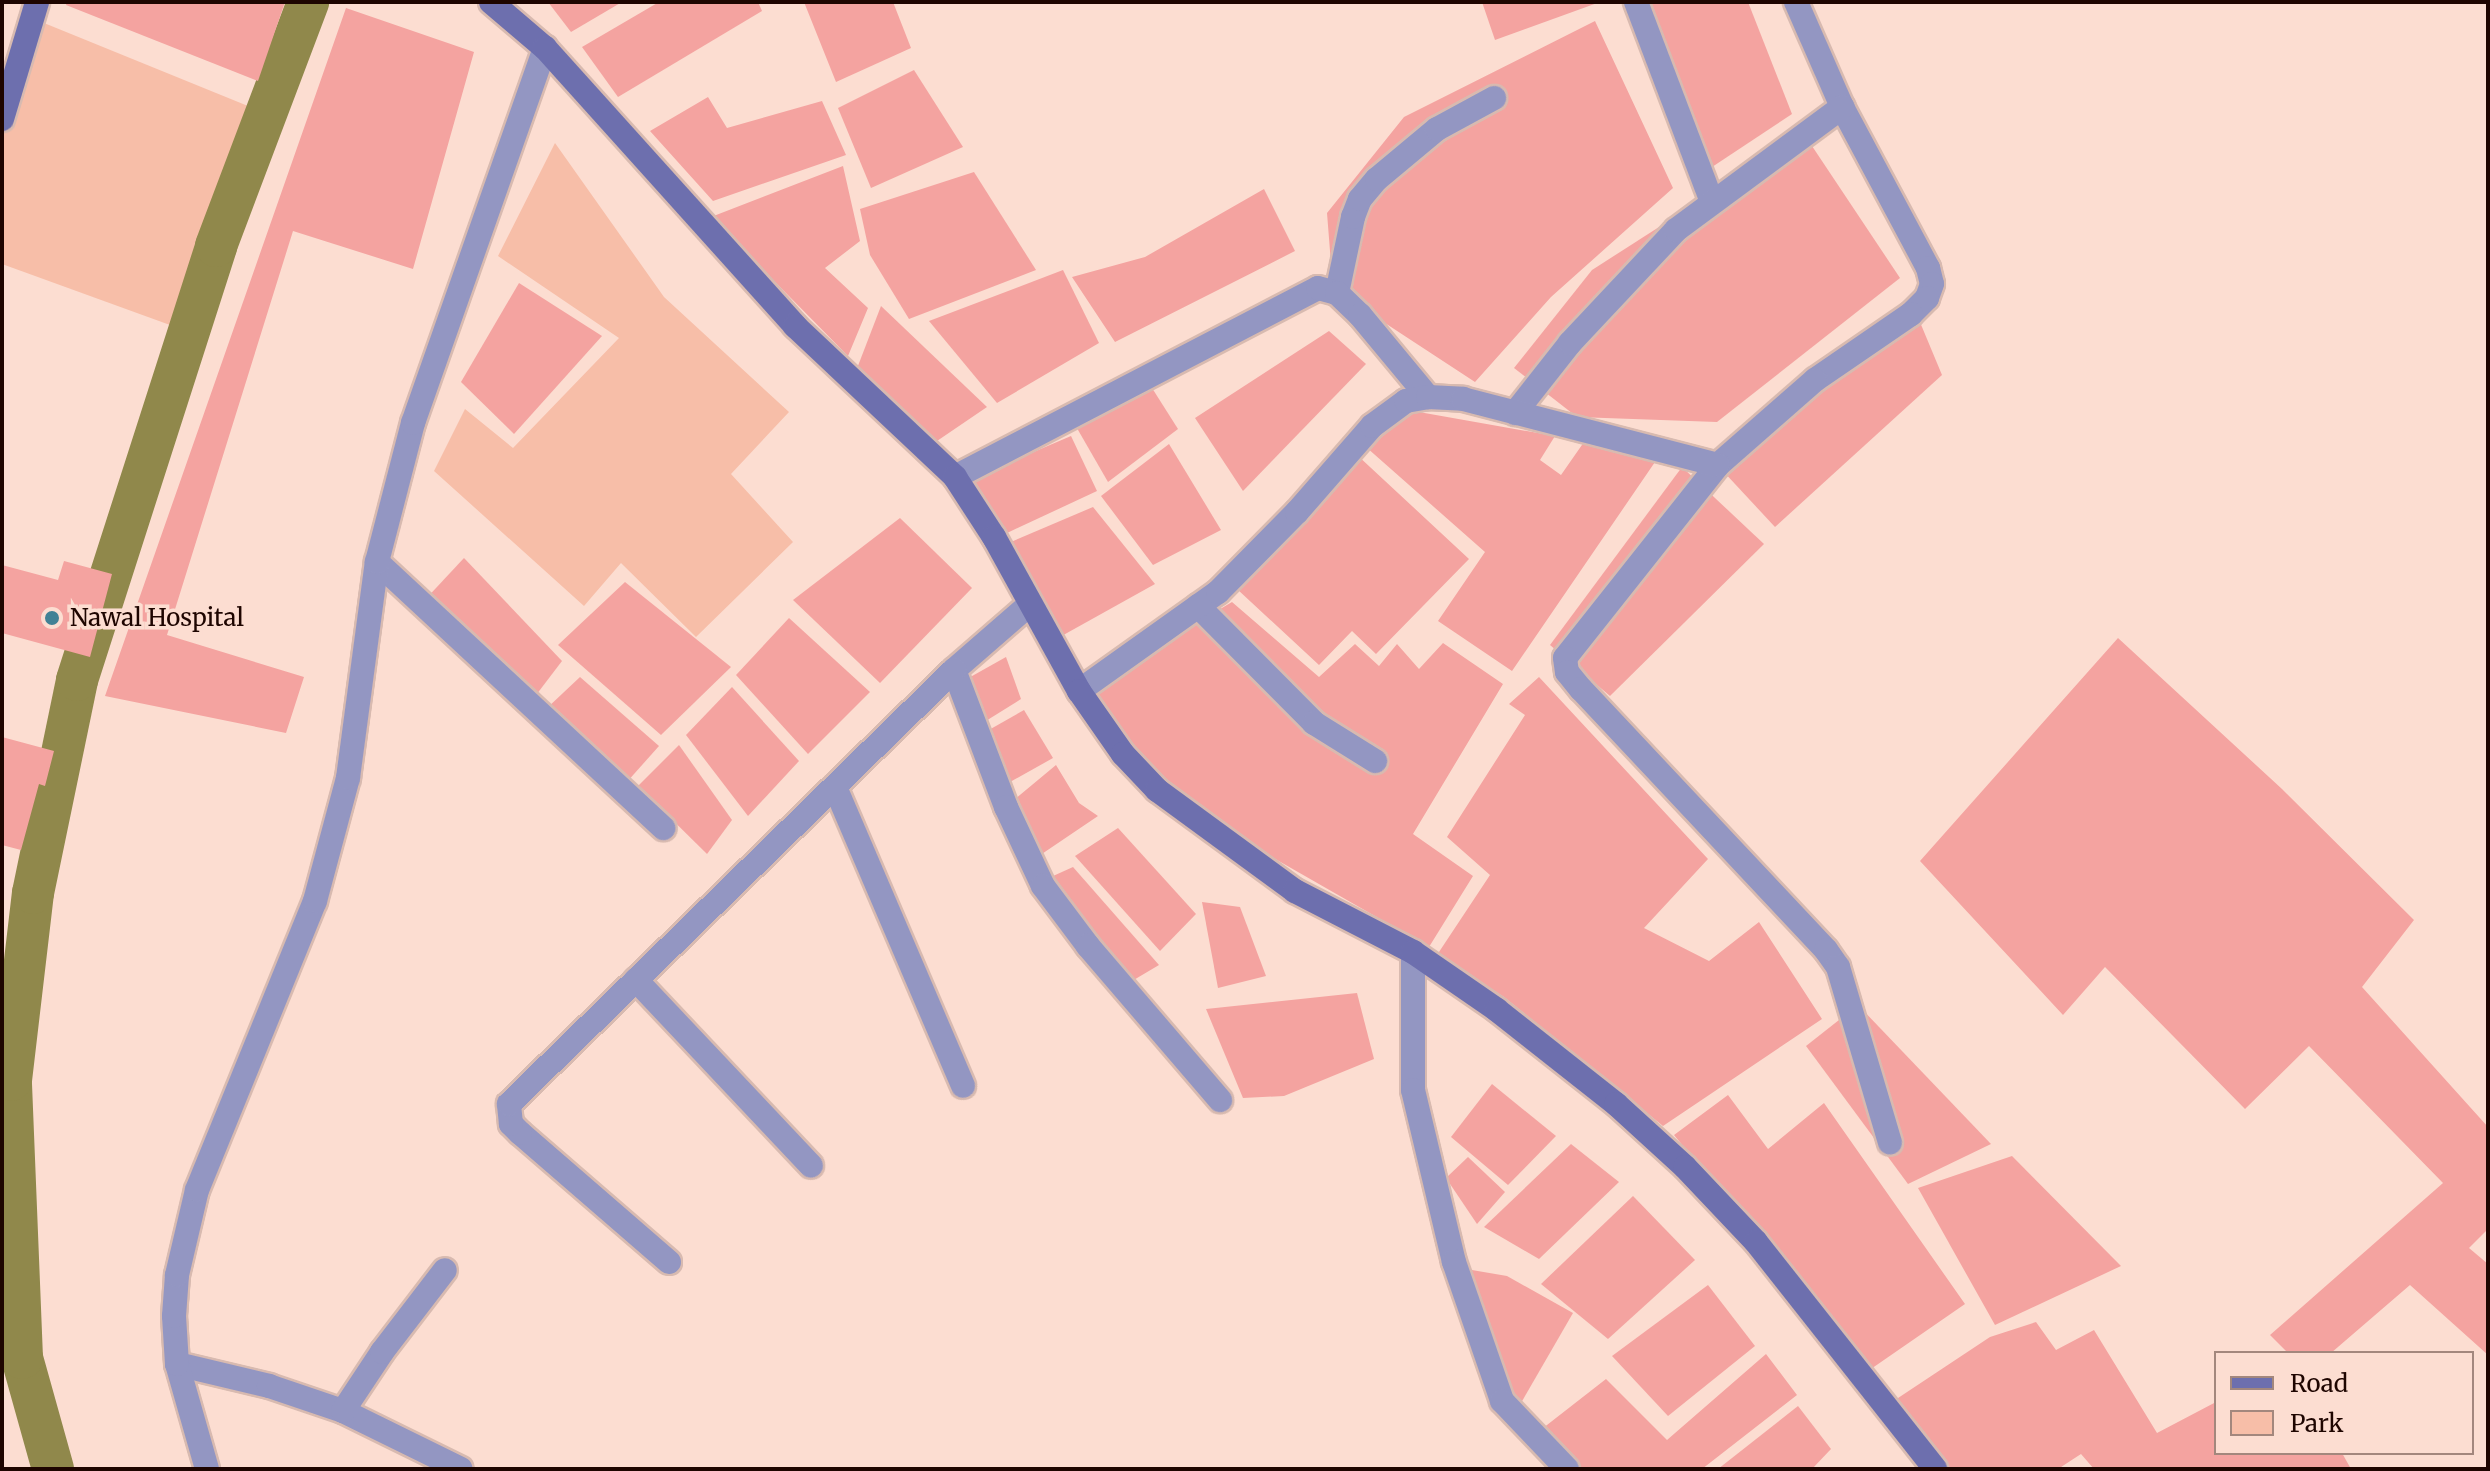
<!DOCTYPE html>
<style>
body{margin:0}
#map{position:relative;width:2490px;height:1471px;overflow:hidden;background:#fcddd1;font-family:Merriweather,serif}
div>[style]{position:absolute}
.green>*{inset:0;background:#f7bea8}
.canal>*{height:42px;margin:-21px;padding:0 21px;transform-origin:21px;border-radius:21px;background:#90884b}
.building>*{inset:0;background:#f4a3a0}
.roads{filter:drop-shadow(2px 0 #d8bab0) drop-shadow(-2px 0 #d8bab0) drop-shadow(0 2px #d8bab0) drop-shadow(0 -2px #d8bab0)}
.street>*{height:24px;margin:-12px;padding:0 12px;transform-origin:12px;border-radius:12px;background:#9396c2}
.secondary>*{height:24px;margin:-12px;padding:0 12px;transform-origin:12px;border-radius:12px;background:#6d6fae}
.dots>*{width:22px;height:22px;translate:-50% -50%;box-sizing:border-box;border:4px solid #fcddd1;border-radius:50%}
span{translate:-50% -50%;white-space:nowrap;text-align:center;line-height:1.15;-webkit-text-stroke:7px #fcddd1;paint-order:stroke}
.poi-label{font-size:24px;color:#1e0500}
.left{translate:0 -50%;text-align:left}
.frame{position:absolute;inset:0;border:4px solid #1e0500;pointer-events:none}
.legend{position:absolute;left:2214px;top:1351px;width:260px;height:104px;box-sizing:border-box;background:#fcddd1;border:2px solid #a3877d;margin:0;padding:10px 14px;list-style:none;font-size:24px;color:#1e0500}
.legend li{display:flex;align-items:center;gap:16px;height:40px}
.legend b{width:40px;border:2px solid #a3877d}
</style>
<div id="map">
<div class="green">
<div style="clip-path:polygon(44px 23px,248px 106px,170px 325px,2px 264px,2px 138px)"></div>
<div style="clip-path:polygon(555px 143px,664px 297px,789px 412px,731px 474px,793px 542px,696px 637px,621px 563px,584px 606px,434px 471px,465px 409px,513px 448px,619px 338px,498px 256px)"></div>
</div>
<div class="canal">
<div style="left:53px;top:1469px;width:115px;rotate:-105.6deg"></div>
<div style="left:22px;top:1358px;width:278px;rotate:-92.3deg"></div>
<div style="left:11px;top:1080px;width:188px;rotate:-83.3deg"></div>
<div style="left:33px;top:893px;width:217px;rotate:-78.3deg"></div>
<div style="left:77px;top:680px;width:456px;rotate:-72.2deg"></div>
<div style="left:216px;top:246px;width:261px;rotate:-69.3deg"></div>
</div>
<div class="building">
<div style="clip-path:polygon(67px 2px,285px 2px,258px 81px,66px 5px)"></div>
<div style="clip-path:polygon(548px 2px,622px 2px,571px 32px)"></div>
<div style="clip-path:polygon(659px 2px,758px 2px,762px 11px,618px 97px,582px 47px)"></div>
<div style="clip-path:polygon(804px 2px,893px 2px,911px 48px,836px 82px)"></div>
<div style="clip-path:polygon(1482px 2px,1600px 2px,1495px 40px)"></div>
<div style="clip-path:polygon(1645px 2px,1748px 2px,1792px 114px,1709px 169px)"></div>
<div style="clip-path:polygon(346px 8px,474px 52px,413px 269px,293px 231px,167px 635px,304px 677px,286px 733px,105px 696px)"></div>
<div style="clip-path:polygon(1595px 21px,1673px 188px,1551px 297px,1475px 382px,1333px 289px,1327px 213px,1404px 117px)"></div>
<div style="clip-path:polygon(914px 70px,963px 147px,871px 188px,838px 108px)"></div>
<div style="clip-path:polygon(708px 97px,727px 128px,822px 101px,846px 155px,713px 201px,650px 131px)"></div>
<div style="clip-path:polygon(1804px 134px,1900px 278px,1717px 422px,1577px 417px,1514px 368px,1592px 270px)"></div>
<div style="clip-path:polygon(843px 166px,860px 241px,825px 268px,868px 308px,848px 356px,711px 217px)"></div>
<div style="clip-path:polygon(974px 172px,1036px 270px,909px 319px,870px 255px,860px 209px)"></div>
<div style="clip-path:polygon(1264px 189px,1295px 251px,1115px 342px,1072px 277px,1145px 257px)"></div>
<div style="clip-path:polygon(1063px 270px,1099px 343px,997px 403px,929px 321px)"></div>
<div style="clip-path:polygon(519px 283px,602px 336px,514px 434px,461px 382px)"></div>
<div style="clip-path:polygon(1912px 303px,1942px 375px,1775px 527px,1722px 470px)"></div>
<div style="clip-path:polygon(881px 306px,987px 407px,937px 441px,856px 371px)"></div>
<div style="clip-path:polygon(1329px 331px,1366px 364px,1243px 491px,1195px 418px)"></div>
<div style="clip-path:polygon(1152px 388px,1178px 429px,1108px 482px,1074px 423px)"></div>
<div style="clip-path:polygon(1402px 409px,1555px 436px,1540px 460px,1561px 475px,1584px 442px,1655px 462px,1512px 671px,1438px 621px,1485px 552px,1366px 447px)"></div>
<div style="clip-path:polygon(1071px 436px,1097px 491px,1007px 533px,966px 481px)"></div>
<div style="clip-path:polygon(1169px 444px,1221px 530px,1153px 565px,1101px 496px)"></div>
<div style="clip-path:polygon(1356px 454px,1469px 559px,1376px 654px,1352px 631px,1319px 665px,1237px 589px)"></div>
<div style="clip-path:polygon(1682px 467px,1764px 544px,1610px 696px,1550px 645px)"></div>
<div style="clip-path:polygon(1093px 507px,1155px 584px,1058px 638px,999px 547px)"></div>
<div style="clip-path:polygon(900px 518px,972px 588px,880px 683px,793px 600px)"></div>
<div style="clip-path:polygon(464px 558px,562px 661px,530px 703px,422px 603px)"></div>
<div style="clip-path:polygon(64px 561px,112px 574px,90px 657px,2px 633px,2px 565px,58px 580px)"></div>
<div style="clip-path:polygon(625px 582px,731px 667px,661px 735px,558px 645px)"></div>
<div style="clip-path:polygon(1232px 602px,1319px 677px,1355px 644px,1379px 666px,1397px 644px,1419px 669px,1443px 643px,1503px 684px,1413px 834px,1473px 876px,1429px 947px,1188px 809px,1077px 694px)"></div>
<div style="clip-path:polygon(789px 618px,870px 692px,808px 754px,736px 675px)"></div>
<div style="clip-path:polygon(2118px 638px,2282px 789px,2414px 920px,2362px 987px,2488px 1127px,2488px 1229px,2469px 1248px,2488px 1264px,2488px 1355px,2410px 1285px,2331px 1353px,2288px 1353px,2270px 1335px,2443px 1183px,2309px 1046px,2245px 1109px,2105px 967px,2063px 1015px,1920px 861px)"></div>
<div style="clip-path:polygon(1006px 657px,1021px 699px,981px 724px,965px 680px)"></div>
<div style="clip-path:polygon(580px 677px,659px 746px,626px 783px,546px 709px)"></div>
<div style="clip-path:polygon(1539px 677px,1708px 859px,1644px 928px,1709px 961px,1759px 922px,1822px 1019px,1663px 1126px,1504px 997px,1437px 955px,1490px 875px,1447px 837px,1525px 715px,1509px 704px)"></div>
<div style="clip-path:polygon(732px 687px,799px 761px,748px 816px,686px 735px)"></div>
<div style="clip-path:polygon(1024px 710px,1053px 758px,1003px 786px,980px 735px)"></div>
<div style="clip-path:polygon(2px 737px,54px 751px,45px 786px,39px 784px,21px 850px,2px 845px)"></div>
<div style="clip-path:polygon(679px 745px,732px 820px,707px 854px,638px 786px)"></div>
<div style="clip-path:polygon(1056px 765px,1079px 803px,1098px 816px,1027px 864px,1009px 804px)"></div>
<div style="clip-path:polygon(1118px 828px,1196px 914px,1160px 951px,1075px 856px)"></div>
<div style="clip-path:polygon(1073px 867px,1159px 965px,1132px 981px,1042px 881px)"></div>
<div style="clip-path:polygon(1202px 902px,1240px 907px,1266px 976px,1218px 988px)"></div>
<div style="clip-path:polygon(1357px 993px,1374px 1059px,1284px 1096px,1243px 1098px,1206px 1009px)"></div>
<div style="clip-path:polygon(1858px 1005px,1991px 1144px,1908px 1184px,1806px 1046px)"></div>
<div style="clip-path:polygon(1492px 1084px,1556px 1136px,1508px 1185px,1451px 1137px)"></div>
<div style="clip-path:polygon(1728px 1095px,1768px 1149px,1824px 1103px,1965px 1304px,1868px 1371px,1674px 1135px)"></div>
<div style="clip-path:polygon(1571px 1144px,1619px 1182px,1539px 1259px,1484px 1227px)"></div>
<div style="clip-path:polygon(2012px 1156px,2121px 1266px,1995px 1325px,1918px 1188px)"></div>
<div style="clip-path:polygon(1468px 1157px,1505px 1192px,1477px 1224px,1446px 1178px)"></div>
<div style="clip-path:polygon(1633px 1196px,1695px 1260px,1608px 1339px,1541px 1284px)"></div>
<div style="clip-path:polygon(1466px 1269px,1507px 1276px,1573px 1313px,1521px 1403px,1481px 1384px)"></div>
<div style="clip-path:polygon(1708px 1285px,1755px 1346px,1668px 1416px,1612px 1356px)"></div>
<div style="clip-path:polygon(2036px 1322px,2056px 1350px,2094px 1330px,2157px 1433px,2216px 1402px,2216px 1453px,2342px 1453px,2351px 1469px,2094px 1469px,2081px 1454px,2058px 1469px,1947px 1469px,1892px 1402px,1990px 1337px)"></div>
<div style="clip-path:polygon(1766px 1354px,1797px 1395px,1702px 1469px,1572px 1469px,1538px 1432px,1606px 1379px,1667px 1440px)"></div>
<div style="clip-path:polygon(1798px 1406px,1831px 1449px,1812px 1469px,1718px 1469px)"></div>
</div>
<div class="roads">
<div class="street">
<div style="left:1636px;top:2px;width:214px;rotate:69.2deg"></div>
<div style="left:1796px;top:2px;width:115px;rotate:66.3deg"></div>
<div style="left:1842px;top:107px;width:183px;rotate:61.9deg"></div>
<div style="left:1928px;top:268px;width:16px;rotate:76deg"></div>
<div style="left:1932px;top:284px;width:15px;rotate:110deg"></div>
<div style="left:1927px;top:298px;width:23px;rotate:135deg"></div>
<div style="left:1911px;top:314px;width:116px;rotate:145.5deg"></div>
<div style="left:1815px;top:380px;width:129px;rotate:138.8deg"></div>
<div style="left:1718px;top:465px;width:246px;rotate:128.4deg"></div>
<div style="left:1565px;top:658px;width:14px;rotate:82deg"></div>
<div style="left:1567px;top:672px;width:22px;rotate:51deg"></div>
<div style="left:1581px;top:689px;width:358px;rotate:46.8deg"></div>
<div style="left:1826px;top:950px;width:21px;rotate:55deg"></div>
<div style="left:1838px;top:967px;width:183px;rotate:73.5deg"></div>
<div style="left:1337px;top:293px;width:78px;rotate:-78.1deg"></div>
<div style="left:1353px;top:217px;width:19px;rotate:-69deg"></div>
<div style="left:1360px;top:199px;width:26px;rotate:-50deg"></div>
<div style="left:1377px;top:179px;width:78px;rotate:-39.8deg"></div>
<div style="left:1437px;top:129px;width:65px;rotate:-28.5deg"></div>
<div style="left:1515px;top:413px;width:89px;rotate:-51.8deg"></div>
<div style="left:1570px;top:343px;width:155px;rotate:-46.8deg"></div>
<div style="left:1676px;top:230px;width:207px;rotate:-36.5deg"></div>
<div style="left:955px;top:477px;width:409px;rotate:-27.5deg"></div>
<div style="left:1318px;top:288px;width:20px;rotate:15deg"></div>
<div style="left:1337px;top:293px;width:32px;rotate:44deg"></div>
<div style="left:1360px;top:315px;width:107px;rotate:50.3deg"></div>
<div style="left:377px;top:562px;width:391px;rotate:42.9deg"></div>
<div style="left:1030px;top:604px;width:101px;rotate:139deg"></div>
<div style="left:954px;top:670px;width:147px;rotate:69.2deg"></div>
<div style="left:1006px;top:807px;width:87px;rotate:64.9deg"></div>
<div style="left:1043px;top:886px;width:75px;rotate:53.1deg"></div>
<div style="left:1088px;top:946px;width:203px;rotate:49.4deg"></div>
<div style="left:1198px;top:606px;width:165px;rotate:45.2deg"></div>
<div style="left:1314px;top:723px;width:72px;rotate:31.9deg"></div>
<div style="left:1079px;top:691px;width:171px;rotate:-35.5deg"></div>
<div style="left:1218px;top:592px;width:112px;rotate:-45.4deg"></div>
<div style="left:1297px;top:512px;width:114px;rotate:-48.9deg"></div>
<div style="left:1372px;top:426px;width:42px;rotate:-36.3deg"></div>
<div style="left:1406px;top:401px;width:22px;rotate:-10deg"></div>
<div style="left:1428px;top:397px;width:35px;rotate:3deg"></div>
<div style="left:1463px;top:399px;width:263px;rotate:14.5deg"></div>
<div style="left:835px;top:787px;width:325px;rotate:66.8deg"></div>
<div style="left:1413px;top:952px;width:138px;rotate:90deg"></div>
<div style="left:1413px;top:1090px;width:177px;rotate:76.6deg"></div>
<div style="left:1454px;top:1262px;width:147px;rotate:70.9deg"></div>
<div style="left:1502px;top:1401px;width:94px;rotate:46.3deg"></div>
<div style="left:636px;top:980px;width:255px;rotate:46.7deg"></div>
<div style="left:669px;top:1262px;width:197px;rotate:-139.1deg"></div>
<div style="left:520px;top:1133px;width:13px;rotate:-135deg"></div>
<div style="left:511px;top:1124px;width:20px;rotate:-96deg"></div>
<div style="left:509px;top:1104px;width:622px;rotate:-44.28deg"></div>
<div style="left:177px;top:1364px;width:95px;rotate:13.4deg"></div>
<div style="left:269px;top:1386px;width:78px;rotate:18.7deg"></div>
<div style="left:343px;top:1411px;width:131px;rotate:26.2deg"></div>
<div style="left:343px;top:1411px;width:71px;rotate:-56.5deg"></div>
<div style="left:382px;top:1352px;width:103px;rotate:-52.5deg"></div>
<div style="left:207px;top:1469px;width:109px;rotate:-105.9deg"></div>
<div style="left:177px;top:1364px;width:48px;rotate:-93.6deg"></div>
<div style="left:174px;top:1316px;width:41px;rotate:-85.8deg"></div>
<div style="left:177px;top:1275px;width:87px;rotate:-76.8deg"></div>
<div style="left:197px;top:1190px;width:312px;rotate:-67.8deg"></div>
<div style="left:315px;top:901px;width:127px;rotate:-75deg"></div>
<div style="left:348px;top:778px;width:218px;rotate:-82.4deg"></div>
<div style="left:377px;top:562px;width:144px;rotate:-75.5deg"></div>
<div style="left:413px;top:423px;width:398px;rotate:-70.6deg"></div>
</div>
<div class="secondary">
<div style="left:491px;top:2px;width:71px;rotate:40.4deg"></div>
<div style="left:545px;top:48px;width:374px;rotate:48deg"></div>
<div style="left:795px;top:326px;width:220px;rotate:43.3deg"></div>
<div style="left:955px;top:477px;width:72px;rotate:57deg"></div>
<div style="left:994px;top:537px;width:176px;rotate:61.1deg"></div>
<div style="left:1079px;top:691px;width:77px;rotate:55.1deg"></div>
<div style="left:1123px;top:754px;width:50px;rotate:46.6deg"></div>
<div style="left:1157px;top:790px;width:171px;rotate:36.2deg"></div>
<div style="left:1295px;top:891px;width:133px;rotate:27.3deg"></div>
<div style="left:1413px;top:952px;width:102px;rotate:34.6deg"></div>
<div style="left:1497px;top:1010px;width:152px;rotate:38.3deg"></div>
<div style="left:1616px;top:1104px;width:93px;rotate:42.4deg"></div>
<div style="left:1685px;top:1167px;width:103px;rotate:46.6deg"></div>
<div style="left:1756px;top:1242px;width:289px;rotate:51.7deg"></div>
<div style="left:2px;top:119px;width:122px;rotate:-73.3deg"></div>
</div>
</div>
<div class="dots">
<div style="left:52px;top:618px;background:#428195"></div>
</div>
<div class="poi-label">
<span class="left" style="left:70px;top:618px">Nawal Hospital</span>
</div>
<div class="frame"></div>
<ul class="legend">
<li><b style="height:10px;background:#6d6fae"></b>Road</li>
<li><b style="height:22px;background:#f7bea8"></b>Park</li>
</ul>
</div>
